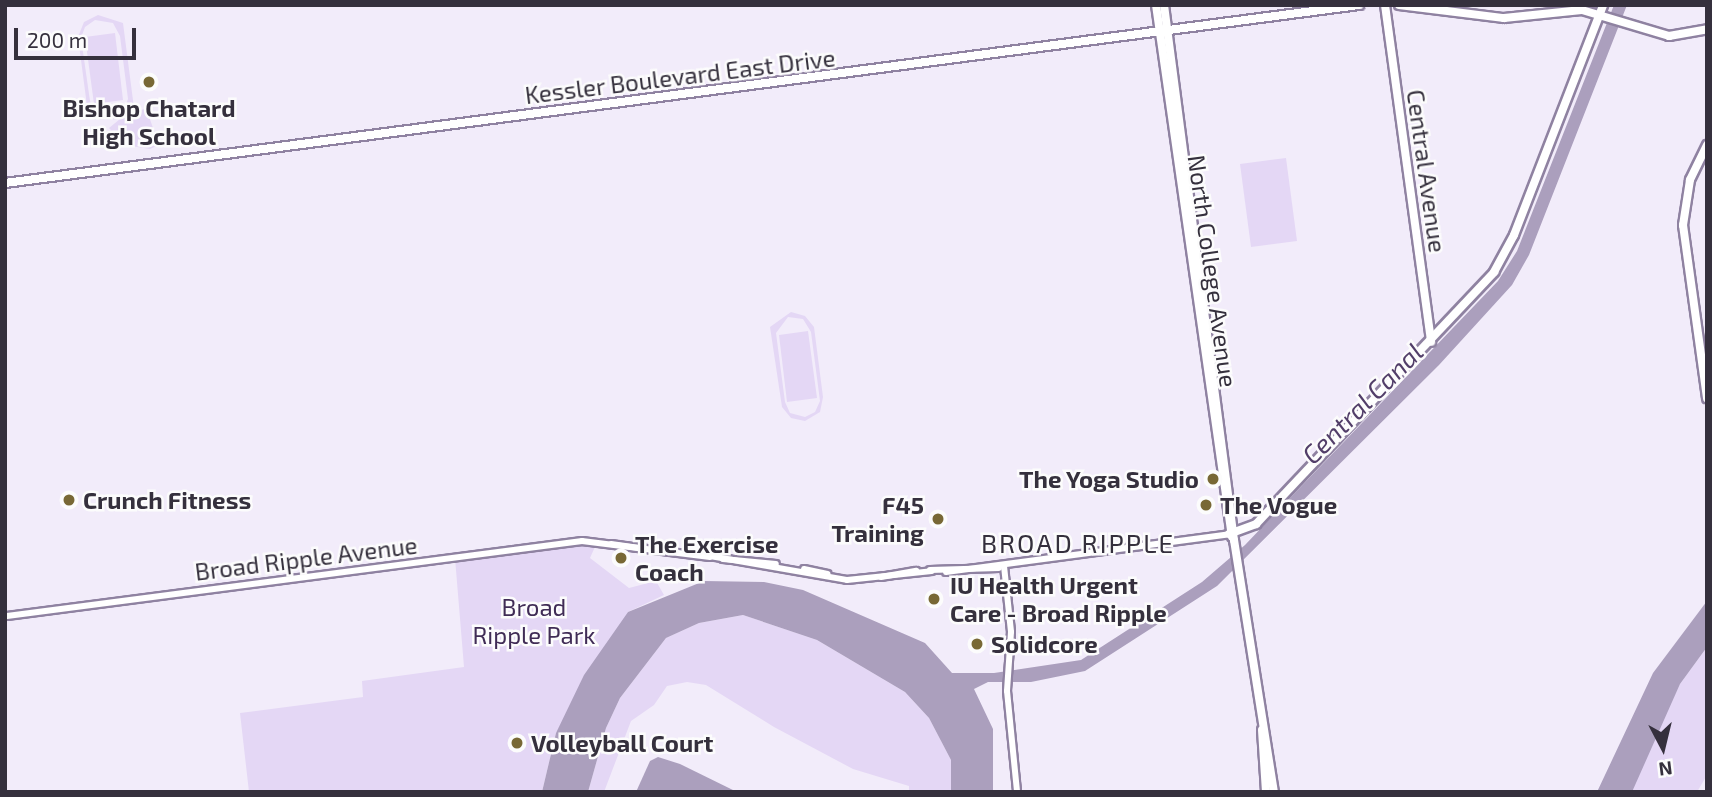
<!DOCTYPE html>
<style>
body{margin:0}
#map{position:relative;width:1712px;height:797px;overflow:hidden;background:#f2ecfa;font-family:"Exo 2",sans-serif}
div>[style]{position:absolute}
.green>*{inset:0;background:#e4d7f5}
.water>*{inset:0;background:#ab9fbd}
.roads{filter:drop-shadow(2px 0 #8f82a1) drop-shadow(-2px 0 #8f82a1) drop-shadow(0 2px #8f82a1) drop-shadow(0 -2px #8f82a1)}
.minor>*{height:6px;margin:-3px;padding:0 3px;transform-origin:3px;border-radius:3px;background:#fff}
.major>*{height:8px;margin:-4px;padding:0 4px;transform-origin:4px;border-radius:4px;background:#fff}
.dots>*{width:19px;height:19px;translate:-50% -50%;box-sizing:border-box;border:4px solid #fcfcfc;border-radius:50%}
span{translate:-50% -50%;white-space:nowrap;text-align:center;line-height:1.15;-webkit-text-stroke:5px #fcfcfc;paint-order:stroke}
.street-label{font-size:24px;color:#35303d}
.poi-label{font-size:24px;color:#35303d;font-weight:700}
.right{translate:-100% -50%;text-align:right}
.left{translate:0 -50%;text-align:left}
.park-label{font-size:24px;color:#402c56}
.water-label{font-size:26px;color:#523e69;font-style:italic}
.neighbourhood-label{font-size:26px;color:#35303d;letter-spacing:2px}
.frame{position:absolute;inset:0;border:7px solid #35303d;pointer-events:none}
.north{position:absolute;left:1628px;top:713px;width:70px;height:70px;-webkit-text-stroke:5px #fcfcfc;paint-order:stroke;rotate:173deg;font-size:19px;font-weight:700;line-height:28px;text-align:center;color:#35303d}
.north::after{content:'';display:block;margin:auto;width:24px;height:32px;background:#35303d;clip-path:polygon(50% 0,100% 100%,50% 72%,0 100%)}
.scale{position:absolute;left:14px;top:28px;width:122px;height:32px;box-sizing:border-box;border:4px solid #35303d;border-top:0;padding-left:9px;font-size:21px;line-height:24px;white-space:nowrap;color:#35303d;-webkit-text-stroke:5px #fcfcfc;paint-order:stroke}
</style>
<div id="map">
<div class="green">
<div style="clip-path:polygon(evenodd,98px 15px,123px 23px,134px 108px,121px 119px,146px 108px,159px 145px,150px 149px,125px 145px,109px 128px,120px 119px,100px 120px,87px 106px,78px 37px,84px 22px,98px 15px,95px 20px,113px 23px,120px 36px,128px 99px,123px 111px,112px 118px,96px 113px,90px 101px,81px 38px,85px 27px,95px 20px)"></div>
<div style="clip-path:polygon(115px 33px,123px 100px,94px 104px,85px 37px)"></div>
<div style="clip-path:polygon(1286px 158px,1297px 241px,1251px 247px,1240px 164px)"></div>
<div style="clip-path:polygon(evenodd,791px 312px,805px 316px,814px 327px,823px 397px,820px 412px,805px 421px,791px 418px,782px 407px,770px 327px,791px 312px,788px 317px,803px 319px,811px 332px,820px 401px,815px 412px,805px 417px,790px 413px,785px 402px,776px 333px,788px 317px)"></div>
<div style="clip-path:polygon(808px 331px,817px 398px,787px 402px,779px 335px)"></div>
<div style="clip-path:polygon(598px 540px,590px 558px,629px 588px,656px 581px,664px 595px,628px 612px,556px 733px,542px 792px,249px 792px,240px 713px,363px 697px,362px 681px,464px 667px,455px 558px)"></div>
<div style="clip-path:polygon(743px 615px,817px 640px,905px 692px,929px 718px,951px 760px,951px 792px,909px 792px,909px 786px,853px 769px,774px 727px,706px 685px,687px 682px,667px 686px,654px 705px,631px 721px,604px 792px,588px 792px,606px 728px,620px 698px,666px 638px,699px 623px)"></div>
<div style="clip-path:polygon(1707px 647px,1707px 775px,1697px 792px,1632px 792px,1646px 753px,1680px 684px)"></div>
</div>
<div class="water">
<div style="clip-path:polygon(1614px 5px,1627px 5px,1529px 255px,1512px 285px,1439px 365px,1217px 586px,1085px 671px,1031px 682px,988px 682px,974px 689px,993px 729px,993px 792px,951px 792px,951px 760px,929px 718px,905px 692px,817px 640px,743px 615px,699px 623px,666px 638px,620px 698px,606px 728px,588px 792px,542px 792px,556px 733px,584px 675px,628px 612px,704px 581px,764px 582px,803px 590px,925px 643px,952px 673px,994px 673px,1081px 660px,1202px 582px,1245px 545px,1498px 281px,1517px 251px)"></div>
<div style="clip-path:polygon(1707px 601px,1707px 647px,1680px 684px,1632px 792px,1597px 792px,1653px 673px)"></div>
<div style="clip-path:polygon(658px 757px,680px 764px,737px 792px,636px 792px,650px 761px)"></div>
</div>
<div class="roads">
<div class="minor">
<div style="left:611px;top:544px;width:34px;rotate:8deg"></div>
<div style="left:687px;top:552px;width:162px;rotate:9.9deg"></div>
<div style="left:847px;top:580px;width:85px;rotate:-6deg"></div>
<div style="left:723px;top:559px;width:53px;rotate:5.4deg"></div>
<div style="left:1004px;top:566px;width:66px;rotate:83.9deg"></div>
<div style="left:1011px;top:632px;width:59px;rotate:93.9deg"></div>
<div style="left:1007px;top:691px;width:101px;rotate:84.3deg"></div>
<div style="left:804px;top:569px;width:24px;rotate:12deg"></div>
<div style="left:930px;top:570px;width:69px;rotate:-1.7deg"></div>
<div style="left:946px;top:572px;width:286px;rotate:-7.6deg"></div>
<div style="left:881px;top:577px;width:36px;rotate:-10deg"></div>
<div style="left:7px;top:616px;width:580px;rotate:-7.43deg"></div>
<div style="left:582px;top:541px;width:129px;rotate:7.1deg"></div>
</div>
<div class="major">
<div style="left:1156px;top:5px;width:537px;rotate:81.87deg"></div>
<div style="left:1164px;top:5px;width:540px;rotate:82.55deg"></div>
<div style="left:1234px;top:540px;width:255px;rotate:81deg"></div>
<div style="left:1385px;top:5px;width:340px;rotate:82.2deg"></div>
<div style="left:1399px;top:5px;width:106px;rotate:7.1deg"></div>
<div style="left:1504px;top:18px;width:78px;rotate:-5.9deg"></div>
<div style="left:1582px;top:10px;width:91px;rotate:16.6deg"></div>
<div style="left:1669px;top:36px;width:39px;rotate:-10deg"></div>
<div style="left:1707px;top:145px;width:39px;rotate:116deg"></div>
<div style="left:1690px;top:180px;width:46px;rotate:98.8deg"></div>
<div style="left:1683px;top:225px;width:175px;rotate:82.1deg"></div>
<div style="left:5px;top:183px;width:1366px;rotate:-7.49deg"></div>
<div style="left:1229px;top:534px;width:29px;rotate:-20deg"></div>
<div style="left:1256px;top:524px;width:347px;rotate:-46.6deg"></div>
<div style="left:1494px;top:272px;width:42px;rotate:-61.6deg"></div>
<div style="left:1514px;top:235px;width:247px;rotate:-68.8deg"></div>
<div style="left:1262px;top:730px;width:62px;rotate:86.3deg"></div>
</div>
</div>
<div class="dots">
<div style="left:149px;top:82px;background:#786835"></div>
<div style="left:1213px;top:479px;background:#786835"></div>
<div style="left:69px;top:500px;background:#786835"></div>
<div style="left:1206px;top:505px;background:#786835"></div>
<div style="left:938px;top:519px;background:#786835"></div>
<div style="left:621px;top:558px;background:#786835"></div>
<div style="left:934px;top:599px;background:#786835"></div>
<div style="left:977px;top:644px;background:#786835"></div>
<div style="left:517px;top:743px;background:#786835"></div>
</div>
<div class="street-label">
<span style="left:680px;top:76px;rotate:-7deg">Kessler Boulevard East Drive</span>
<span style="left:1427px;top:171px;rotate:82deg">Central Avenue</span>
<span style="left:1213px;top:271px;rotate:82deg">North College Avenue</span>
<span style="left:306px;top:558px;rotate:-7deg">Broad Ripple Avenue</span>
</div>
<div class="poi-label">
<span style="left:149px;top:122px">Bishop Chatard<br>High School</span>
<span class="right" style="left:1199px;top:479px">The Yoga Studio</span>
<span class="left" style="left:83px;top:500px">Crunch Fitness</span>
<span class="right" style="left:924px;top:519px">F45<br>Training</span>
<span class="left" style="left:1220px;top:505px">The Vogue</span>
<span class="left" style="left:635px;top:558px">The Exercise<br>Coach</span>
<span class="left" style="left:950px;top:599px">IU Health Urgent<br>Care - Broad Ripple</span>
<span class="left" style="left:991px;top:644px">Solidcore</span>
<span class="left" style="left:531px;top:743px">Volleyball Court</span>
</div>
<div class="park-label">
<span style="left:534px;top:621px">Broad<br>Ripple Park</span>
</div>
<div class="water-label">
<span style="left:1362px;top:403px;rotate:-45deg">Central Canal</span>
</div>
<div class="neighbourhood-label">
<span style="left:1078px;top:543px">BROAD RIPPLE</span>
</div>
<div class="frame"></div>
<div class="north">N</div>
<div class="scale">200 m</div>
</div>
